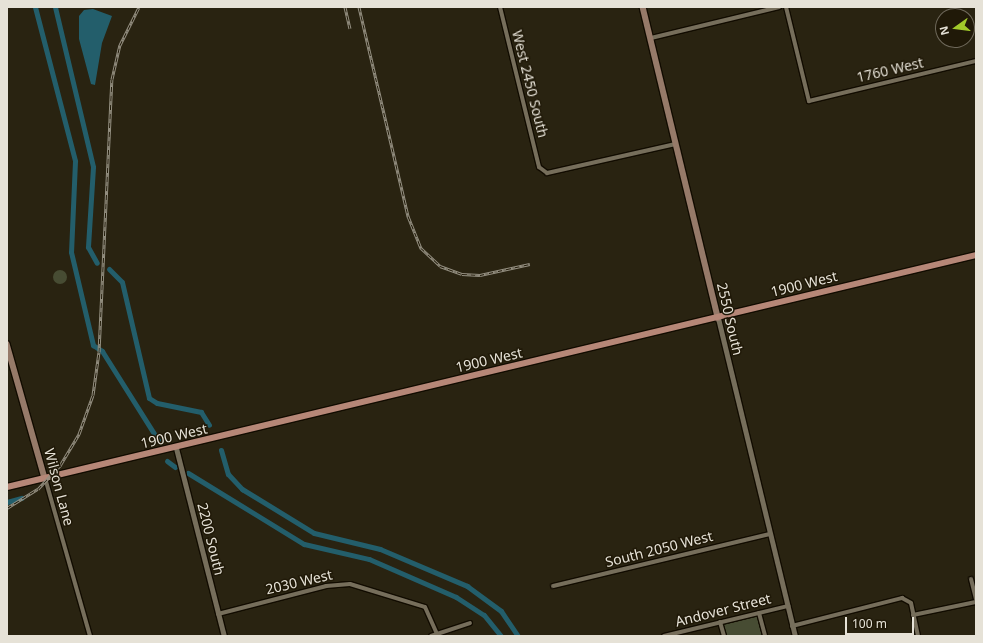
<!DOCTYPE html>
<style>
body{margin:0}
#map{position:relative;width:983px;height:643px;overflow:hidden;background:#292311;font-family:"Noto Sans",sans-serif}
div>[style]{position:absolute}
.green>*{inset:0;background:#474c33}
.round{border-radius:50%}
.water>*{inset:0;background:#235e6b}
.canal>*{height:5px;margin:-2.5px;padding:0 2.5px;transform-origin:2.5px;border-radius:2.5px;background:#235e6b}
.roads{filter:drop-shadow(1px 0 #120c00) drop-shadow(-1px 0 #120c00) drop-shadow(0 1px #120c00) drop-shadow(0 -1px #120c00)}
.minor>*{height:4px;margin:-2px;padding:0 2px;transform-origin:2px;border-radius:2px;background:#766e5b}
.tertiary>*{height:5px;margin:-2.5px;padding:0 2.5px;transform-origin:2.5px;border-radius:2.5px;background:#766e5b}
.secondary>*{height:5.5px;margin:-2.75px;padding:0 2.75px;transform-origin:2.75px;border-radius:2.75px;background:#967a69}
.primary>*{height:6px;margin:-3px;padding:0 3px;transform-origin:3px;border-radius:3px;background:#b68777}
.rail>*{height:3px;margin-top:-1.5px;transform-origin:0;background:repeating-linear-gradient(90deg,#201908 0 4.5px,#959082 0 9px);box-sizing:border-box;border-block:1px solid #959082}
span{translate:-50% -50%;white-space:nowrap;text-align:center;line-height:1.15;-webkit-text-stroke:3px #201908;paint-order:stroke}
.street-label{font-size:14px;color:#e6e2d7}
.frame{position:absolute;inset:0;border:8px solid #e6e2d7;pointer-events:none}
.north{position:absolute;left:935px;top:8px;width:40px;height:40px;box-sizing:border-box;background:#201908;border:1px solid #6f695b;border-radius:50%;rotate:256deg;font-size:11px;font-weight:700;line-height:16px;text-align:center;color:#e6e2d7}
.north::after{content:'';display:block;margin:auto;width:14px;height:18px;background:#a1c92a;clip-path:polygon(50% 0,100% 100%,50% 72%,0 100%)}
.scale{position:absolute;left:845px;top:617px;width:69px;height:18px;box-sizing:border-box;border:2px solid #e6e2d7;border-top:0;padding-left:5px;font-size:12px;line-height:14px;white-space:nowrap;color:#e6e2d7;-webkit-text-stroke:3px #201908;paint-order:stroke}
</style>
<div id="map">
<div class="green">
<div class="round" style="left:53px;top:270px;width:14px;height:14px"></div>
<div style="clip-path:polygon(757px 616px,762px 636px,725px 636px,723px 625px)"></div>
</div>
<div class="water">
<div style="clip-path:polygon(93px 9px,112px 16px,102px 43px,95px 85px,91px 84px,79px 39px,79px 16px,84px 10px)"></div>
</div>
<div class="canal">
<div style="left:35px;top:7px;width:159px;rotate:75.4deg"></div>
<div style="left:75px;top:161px;width:91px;rotate:92.5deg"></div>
<div style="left:71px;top:252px;width:96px;rotate:76.7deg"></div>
<div style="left:93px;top:345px;width:11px;rotate:34deg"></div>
<div style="left:102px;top:351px;width:105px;rotate:57.8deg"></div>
<div style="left:55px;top:7px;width:164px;rotate:76.6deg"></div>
<div style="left:93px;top:167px;width:80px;rotate:93.6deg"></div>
<div style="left:88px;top:247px;width:18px;rotate:61deg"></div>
<div style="left:109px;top:269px;width:18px;rotate:45deg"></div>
<div style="left:122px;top:282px;width:119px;rotate:76.9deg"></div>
<div style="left:149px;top:398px;width:9px;rotate:32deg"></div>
<div style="left:157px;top:403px;width:45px;rotate:11.6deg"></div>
<div style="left:201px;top:412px;width:15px;rotate:58deg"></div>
<div style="left:221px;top:450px;width:25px;rotate:74deg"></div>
<div style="left:228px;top:474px;width:21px;rotate:47deg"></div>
<div style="left:242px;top:489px;width:84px;rotate:31.4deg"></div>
<div style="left:314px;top:533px;width:68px;rotate:13.6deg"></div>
<div style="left:380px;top:549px;width:95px;rotate:23deg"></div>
<div style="left:467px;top:586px;width:42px;rotate:36.3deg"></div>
<div style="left:501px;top:611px;width:30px;rotate:56deg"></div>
<div style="left:167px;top:461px;width:10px;rotate:37deg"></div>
<div style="left:188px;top:473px;width:136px;rotate:31.5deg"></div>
<div style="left:304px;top:544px;width:67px;rotate:13deg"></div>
<div style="left:369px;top:559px;width:95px;rotate:23.6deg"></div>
<div style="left:456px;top:597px;width:33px;rotate:33deg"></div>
<div style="left:484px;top:615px;width:27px;rotate:51deg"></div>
<div style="left:7px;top:502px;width:15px;rotate:-16deg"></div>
</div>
<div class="roads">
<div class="minor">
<div style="left:500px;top:7px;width:165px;rotate:76.3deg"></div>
<div style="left:539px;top:167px;width:10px;rotate:37deg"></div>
<div style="left:547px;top:173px;width:132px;rotate:-12.7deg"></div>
<div style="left:786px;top:7px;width:97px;rotate:76.3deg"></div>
<div style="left:809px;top:101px;width:172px;rotate:-13.5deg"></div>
<div style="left:651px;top:38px;width:132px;rotate:-13.6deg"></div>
<div style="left:45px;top:478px;width:164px;rotate:74.1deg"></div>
<div style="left:971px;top:579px;width:21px;rotate:76deg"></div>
<div style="left:553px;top:586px;width:223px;rotate:-13.5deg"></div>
<div style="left:759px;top:613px;width:24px;rotate:75deg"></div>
<div style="left:218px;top:614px;width:112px;rotate:-14.5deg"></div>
<div style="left:326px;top:586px;width:24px;rotate:-5deg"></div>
<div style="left:350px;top:584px;width:78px;rotate:17deg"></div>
<div style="left:425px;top:607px;width:32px;rotate:66deg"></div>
<div style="left:913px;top:615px;width:64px;rotate:-11.7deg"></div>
<div style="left:720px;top:622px;width:15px;rotate:74deg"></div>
<div style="left:792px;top:626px;width:114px;rotate:-14.3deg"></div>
<div style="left:902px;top:598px;width:10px;rotate:29deg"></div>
<div style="left:911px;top:603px;width:34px;rotate:78deg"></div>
<div style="left:431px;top:636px;width:41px;rotate:-18.4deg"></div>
<div style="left:664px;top:636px;width:128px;rotate:-13.6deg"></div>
</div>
<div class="tertiary">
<div style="left:718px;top:318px;width:327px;rotate:76.4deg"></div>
<div style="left:176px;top:448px;width:194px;rotate:75.7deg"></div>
</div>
<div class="secondary">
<div style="left:643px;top:7px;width:320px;rotate:76.4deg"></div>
<div style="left:7px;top:344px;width:139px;rotate:74.2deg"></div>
</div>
<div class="primary">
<div style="left:7px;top:487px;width:996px;rotate:-13.46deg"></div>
</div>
</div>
<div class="rail">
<div style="left:345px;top:7px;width:22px;rotate:77deg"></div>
<div style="left:359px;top:7px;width:215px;rotate:76.8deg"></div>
<div style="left:408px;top:216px;width:35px;rotate:68deg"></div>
<div style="left:421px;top:248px;width:26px;rotate:43deg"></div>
<div style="left:440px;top:266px;width:23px;rotate:20deg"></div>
<div style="left:462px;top:274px;width:18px;rotate:3deg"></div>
<div style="left:480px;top:275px;width:51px;rotate:-12.4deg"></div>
<div style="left:7px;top:508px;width:36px;rotate:-32deg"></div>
<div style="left:38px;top:489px;width:34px;rotate:-47deg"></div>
<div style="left:61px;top:464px;width:35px;rotate:-59deg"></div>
<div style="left:79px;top:434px;width:41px;rotate:-70.3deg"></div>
<div style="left:93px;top:395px;width:43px;rotate:-82.1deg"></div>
<div style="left:99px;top:352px;width:273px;rotate:-87.3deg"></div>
<div style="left:112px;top:79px;width:35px;rotate:-77deg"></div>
<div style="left:120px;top:45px;width:42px;rotate:-63.4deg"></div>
</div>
<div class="street-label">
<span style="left:890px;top:70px;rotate:-13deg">1760 West</span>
<span style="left:530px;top:84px;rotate:76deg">West 2450 South</span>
<span style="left:804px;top:284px;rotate:-14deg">1900 West</span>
<span style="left:730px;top:319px;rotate:77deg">2550 South</span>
<span style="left:489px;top:360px;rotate:-13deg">1900 West</span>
<span style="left:174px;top:436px;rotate:-13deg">1900 West</span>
<span style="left:59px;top:487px;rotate:75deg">Wilson Lane</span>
<span style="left:211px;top:539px;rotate:76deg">2200 South</span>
<span style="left:659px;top:549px;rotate:-14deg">South 2050 West</span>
<span style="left:299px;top:582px;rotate:-13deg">2030 West</span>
<span style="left:723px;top:610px;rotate:-14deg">Andover Street</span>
</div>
<div class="frame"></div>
<div class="north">N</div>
<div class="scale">100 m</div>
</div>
